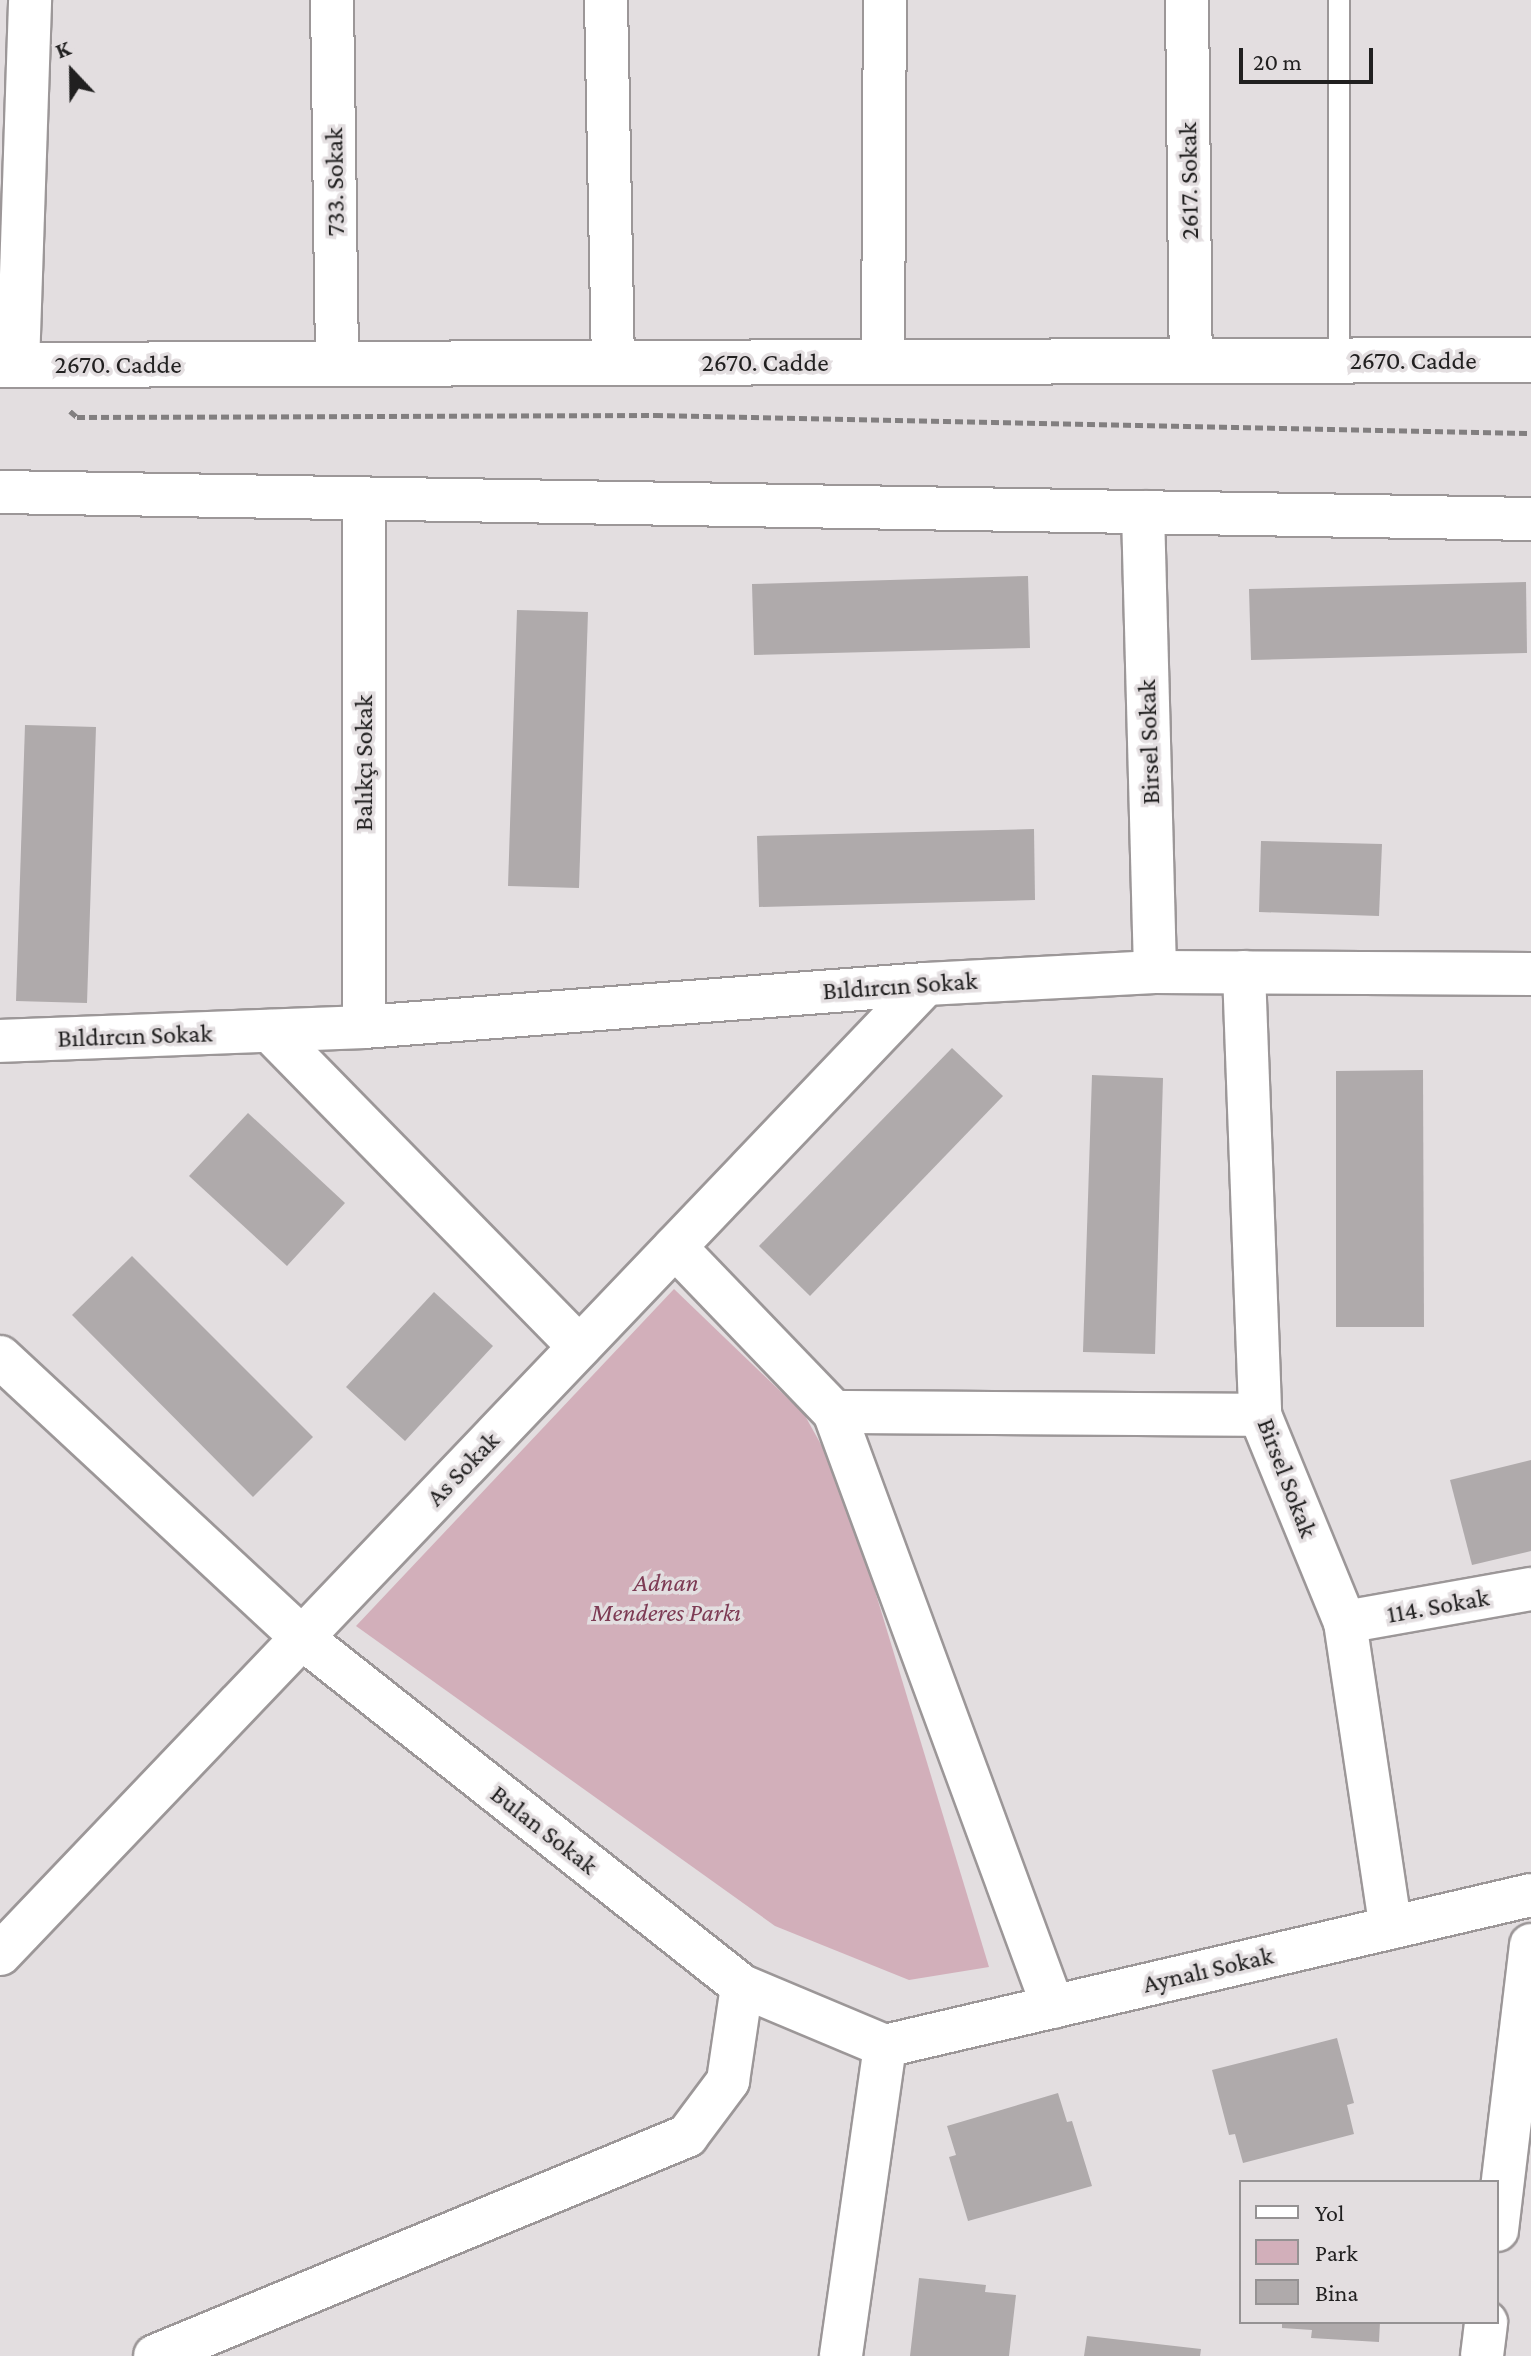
<!DOCTYPE html>
<meta charset="utf-8">
<style>
body{margin:0}
#map{position:relative;width:1531px;height:2356px;overflow:hidden;background:#e3dee0;font-family:"Crimson Pro",serif}
div>[style]{position:absolute}
.green>*{inset:0;background:#d2afba}
.building>*{inset:0;background:#afaaab}
.path>*{height:5px;margin-top:-2.5px;transform-origin:0;background:repeating-linear-gradient(90deg,#827f80 0 8px,transparent 0 12px)}
.roads{filter:drop-shadow(2px 0 #9c9798) drop-shadow(-2px 0 #9c9798) drop-shadow(0 2px #9c9798) drop-shadow(0 -2px #9c9798)}
.lane>*{height:20px;margin:-10px;padding:0 10px;transform-origin:10px;border-radius:10px;background:#fff}
.street>*{height:42px;margin:-21px;padding:0 21px;transform-origin:21px;border-radius:21px;background:#fff}
.secondary>*{height:44px;margin:-22px;padding:0 22px;transform-origin:22px;border-radius:22px;background:#fff}
span{translate:-50% -50%;white-space:nowrap;text-align:center;line-height:1.15;-webkit-text-stroke:7px #e3dee0;paint-order:stroke}
.street-label{font-size:26px;color:#212020}
.park-label{font-size:26px;color:#7d3b54;font-style:italic}
.legend{position:absolute;left:1239px;top:2180px;width:260px;height:144px;box-sizing:border-box;background:#e3dee0;border:2px solid #959293;margin:0;padding:10px 14px;list-style:none;font-size:24px;color:#212020}
.legend li{display:flex;align-items:center;gap:16px;height:40px}
.legend b{width:40px;border:2px solid #959293}
.north{position:absolute;left:32px;top:32px;width:80px;height:80px;-webkit-text-stroke:6px #e3dee0;paint-order:stroke;rotate:338deg;font-size:22px;font-weight:700;line-height:32px;text-align:center;color:#212020}
.north::after{content:'';display:block;margin:auto;width:28px;height:36px;background:#212020;clip-path:polygon(50% 0,100% 100%,50% 72%,0 100%)}
.scale{position:absolute;left:1239px;top:48px;width:134px;height:36px;box-sizing:border-box;border:4px solid #212020;border-top:0;padding-left:10px;font-size:24px;line-height:28px;white-space:nowrap;color:#212020;-webkit-text-stroke:6px #e3dee0;paint-order:stroke}
</style>
<div id="map">
<div class="green">
<div style="clip-path:polygon(674px 1289px,804px 1414px,842px 1482px,989px 1967px,909px 1980px,775px 1926px,356px 1626px)"></div>
</div>
<div class="building">
<div style="clip-path:polygon(1028px 576px,1030px 648px,754px 655px,752px 584px)"></div>
<div style="clip-path:polygon(1526px 582px,1527px 653px,1251px 660px,1249px 589px)"></div>
<div style="clip-path:polygon(517px 610px,588px 612px,579px 888px,508px 886px)"></div>
<div style="clip-path:polygon(25px 725px,96px 727px,87px 1003px,16px 1001px)"></div>
<div style="clip-path:polygon(1034px 829px,1035px 900px,759px 907px,757px 836px)"></div>
<div style="clip-path:polygon(1261px 841px,1382px 844px,1379px 916px,1259px 912px)"></div>
<div style="clip-path:polygon(952px 1048px,1003px 1096px,810px 1296px,759px 1246px)"></div>
<div style="clip-path:polygon(1423px 1070px,1424px 1327px,1336px 1327px,1336px 1071px)"></div>
<div style="clip-path:polygon(1092px 1075px,1163px 1078px,1155px 1354px,1083px 1352px)"></div>
<div style="clip-path:polygon(248px 1113px,345px 1203px,287px 1266px,189px 1176px)"></div>
<div style="clip-path:polygon(132px 1256px,313px 1437px,253px 1497px,72px 1315px)"></div>
<div style="clip-path:polygon(434px 1292px,493px 1346px,405px 1441px,346px 1387px)"></div>
<div style="clip-path:polygon(1531px 1460px,1531px 1551px,1472px 1565px,1450px 1480px)"></div>
<div style="clip-path:polygon(1337px 2038px,1354px 2103px,1347px 2105px,1354px 2134px,1243px 2163px,1235px 2134px,1229px 2135px,1212px 2070px)"></div>
<div style="clip-path:polygon(1058px 2093px,1067px 2122px,1072px 2121px,1092px 2186px,968px 2221px,949px 2157px,956px 2155px,947px 2126px)"></div>
<div style="clip-path:polygon(919px 2278px,986px 2285px,985px 2292px,1016px 2295px,1009px 2356px,910px 2356px)"></div>
<div style="clip-path:polygon(1282px 2322px,1380px 2322px,1379px 2342px,1311px 2338px,1312px 2330px,1282px 2328px)"></div>
<div style="clip-path:polygon(1087px 2336px,1201px 2349px,1200px 2356px,1084px 2356px)"></div>
</div>
<div class="path">
<div style="left:70px;top:411px;width:9px;rotate:41deg"></div>
<div style="left:77px;top:417px;width:578px;rotate:-0.2deg"></div>
<div style="left:655px;top:415px;width:876px;rotate:1.18deg"></div>
</div>
<div class="roads">
<div class="lane">
<div style="left:1339px;top:361px;width:361px;rotate:-90deg"></div>
</div>
<div class="street">
<div style="left:332px;top:0;width:364px;rotate:89.2deg"></div>
<div style="left:606px;top:0;width:363px;rotate:88.9deg"></div>
<div style="left:1187px;top:0;width:361px;rotate:89.4deg"></div>
<div style="left:883px;top:362px;width:362px;rotate:-89.7deg"></div>
<div style="left:18px;top:365px;width:365px;rotate:-88.1deg"></div>
<div style="left:0;top:492px;width:1531px;rotate:1.01deg"></div>
<div style="left:364px;top:498px;width:529px;rotate:90deg"></div>
<div style="left:1143px;top:512px;width:460px;rotate:88.5deg"></div>
<div style="left:1244px;top:972px;width:443px;rotate:87.9deg"></div>
<div style="left:1260px;top:1415px;width:224px;rotate:67.7deg"></div>
<div style="left:1345px;top:1622px;width:309px;rotate:81.5deg"></div>
<div style="left:270px;top:1031px;width:442px;rotate:45.6deg"></div>
<div style="left:0;top:1041px;width:364px;rotate:-2.2deg"></div>
<div style="left:364px;top:1027px;width:564px;rotate:-4.38deg"></div>
<div style="left:926px;top:984px;width:229px;rotate:-3deg"></div>
<div style="left:1155px;top:972px;width:376px;rotate:0.3deg"></div>
<div style="left:675px;top:1247px;width:229px;rotate:46.1deg"></div>
<div style="left:834px;top:1412px;width:426px;rotate:0.4deg"></div>
<div style="left:0;top:1357px;width:413px;rotate:42.9deg"></div>
<div style="left:302px;top:1638px;width:561px;rotate:38.34deg"></div>
<div style="left:742px;top:1986px;width:155px;rotate:22.8deg"></div>
<div style="left:885px;top:2046px;width:313px;rotate:98.1deg"></div>
<div style="left:834px;top:1412px;width:634px;rotate:69.79deg"></div>
<div style="left:1345px;top:1622px;width:189px;rotate:-10.1deg"></div>
<div style="left:0;top:1954px;width:1341px;rotate:-46.33deg"></div>
<div style="left:885px;top:2046px;width:663px;rotate:-13.16deg"></div>
<div style="left:1497px;top:2230px;width:287px;rotate:-83.2deg"></div>
<div style="left:155px;top:2356px;width:576px;rotate:-22.47deg"></div>
<div style="left:687px;top:2136px;width:69px;rotate:-53.3deg"></div>
<div style="left:728px;top:2081px;width:96px;rotate:-81.6deg"></div>
<div style="left:1482px;top:2356px;width:34px;rotate:-83deg"></div>
</div>
<div class="secondary">
<div style="left:0;top:365px;width:1531px;rotate:-0.19deg"></div>
</div>
</div>
<div class="street-label">
<span style="left:1189px;top:181px;rotate:-91deg">2617. Sokak</span>
<span style="left:335px;top:182px;rotate:-91deg">733. Sokak</span>
<span style="left:1413px;top:361px">2670. Cadde</span>
<span style="left:765px;top:363px">2670. Cadde</span>
<span style="left:118px;top:365px">2670. Cadde</span>
<span style="left:1149px;top:742px;rotate:-92deg">Birsel Sokak</span>
<span style="left:364px;top:763px;rotate:-90deg">Balıkçı Sokak</span>
<span style="left:900px;top:986px;rotate:-4deg">Bıldırcın Sokak</span>
<span style="left:135px;top:1036px;rotate:-2deg">Bıldırcın Sokak</span>
<span style="left:463px;top:1469px;rotate:-46deg">As Sokak</span>
<span style="left:1287px;top:1478px;rotate:69deg">Birsel Sokak</span>
<span style="left:1438px;top:1606px;rotate:-10deg">114. Sokak</span>
<span style="left:544px;top:1830px;rotate:38deg">Bulan Sokak</span>
<span style="left:1208px;top:1970px;rotate:-13deg">Aynalı Sokak</span>
</div>
<div class="park-label">
<span style="left:666px;top:1598px">Adnan<br>Menderes Parkı</span>
</div>
<ul class="legend">
<li><b style="height:10px;background:#fff"></b>Yol</li>
<li><b style="height:22px;background:#d2afba"></b>Park</li>
<li><b style="height:22px;background:#afaaab"></b>Bina</li>
</ul>
<div class="north">K</div>
<div class="scale">20 m</div>
</div>
